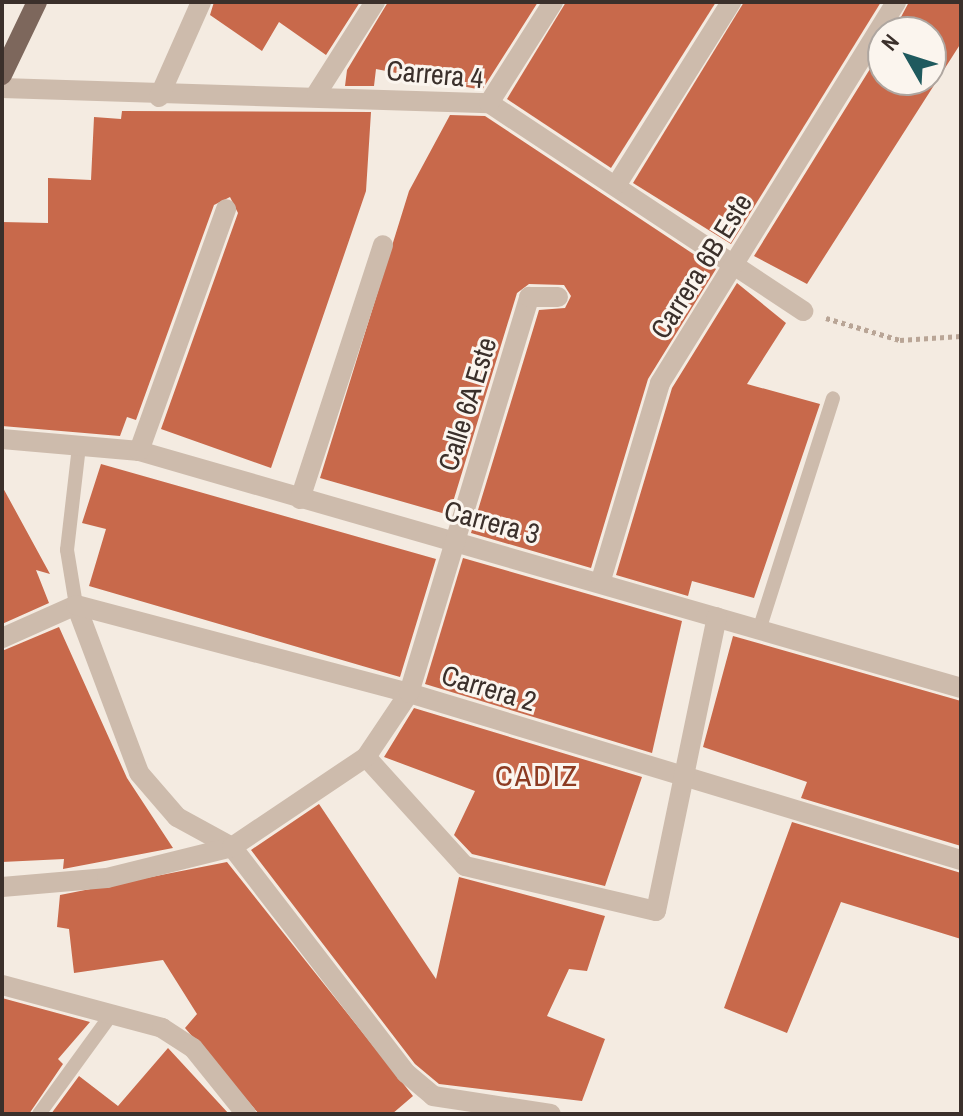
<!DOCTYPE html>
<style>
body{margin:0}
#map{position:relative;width:963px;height:1116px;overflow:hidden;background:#f4ebe1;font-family:"Archivo Narrow",sans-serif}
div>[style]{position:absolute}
.building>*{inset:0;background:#c8694b}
.path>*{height:5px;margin-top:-2.5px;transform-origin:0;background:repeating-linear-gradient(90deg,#b9a596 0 4px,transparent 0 8px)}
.service>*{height:14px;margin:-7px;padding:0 7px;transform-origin:7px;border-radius:7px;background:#cdbbac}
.minor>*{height:20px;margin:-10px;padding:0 10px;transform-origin:10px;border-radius:10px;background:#cdbbac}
.primary>*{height:20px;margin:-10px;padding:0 10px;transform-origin:10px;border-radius:10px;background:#7d675c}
span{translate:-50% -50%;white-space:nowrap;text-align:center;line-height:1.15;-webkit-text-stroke:6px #fbf5ee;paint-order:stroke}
.street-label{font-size:28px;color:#3b302b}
.neighbourhood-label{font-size:30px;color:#8c3b22;letter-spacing:2px}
.frame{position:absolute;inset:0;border:4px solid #3b302b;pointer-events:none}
.north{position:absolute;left:867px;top:16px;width:80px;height:80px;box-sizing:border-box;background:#fbf5ee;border:2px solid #aea6a0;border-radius:50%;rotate:309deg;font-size:22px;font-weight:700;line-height:32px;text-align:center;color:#3b302b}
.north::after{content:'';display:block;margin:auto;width:28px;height:36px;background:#1f5a5e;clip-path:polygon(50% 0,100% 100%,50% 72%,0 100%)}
</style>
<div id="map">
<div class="building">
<div style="clip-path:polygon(214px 2px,360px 2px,326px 55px,279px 22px,262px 51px,210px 15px)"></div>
<div style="clip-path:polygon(388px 2px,538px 2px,482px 90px,376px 69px,374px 86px,345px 86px,347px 70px)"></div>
<div style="clip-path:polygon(566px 2px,716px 2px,611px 168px,507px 99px)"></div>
<div style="clip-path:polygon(744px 2px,881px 2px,731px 244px,633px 183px)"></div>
<div style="clip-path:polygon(909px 2px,961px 2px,961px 43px,807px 284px,754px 256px,883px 48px,883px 80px,931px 80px,931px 32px,893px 32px)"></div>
<div style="clip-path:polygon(122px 111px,371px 112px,366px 191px,271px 468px,161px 429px,238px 213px,230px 197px,214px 205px,136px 420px,127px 417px,120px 436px,2px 426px,2px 222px,48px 223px,48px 178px,91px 180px,94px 117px,121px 119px)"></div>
<div style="clip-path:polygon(450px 115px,485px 116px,716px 269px,648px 379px,591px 568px,471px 533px,539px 310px,565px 308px,571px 296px,564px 285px,529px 284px,517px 293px,449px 515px,320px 478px,409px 191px)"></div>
<div style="clip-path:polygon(737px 283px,786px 323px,747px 384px,820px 404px,754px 598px,692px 581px,688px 596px,616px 575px,672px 388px)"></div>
<div style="clip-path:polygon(101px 464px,436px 559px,400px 677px,89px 586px,106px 529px,82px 523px)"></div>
<div style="clip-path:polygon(2px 486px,50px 574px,36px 570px,49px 603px,2px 624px)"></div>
<div style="clip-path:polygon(463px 558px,682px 621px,652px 753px,425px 684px)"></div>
<div style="clip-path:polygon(59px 627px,127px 778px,173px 848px,63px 869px,64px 859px,2px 862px,2px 651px)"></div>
<div style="clip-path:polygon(733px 636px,961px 701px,961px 846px,801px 798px,807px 782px,703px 747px)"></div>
<div style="clip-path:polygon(414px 708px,642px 777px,605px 886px,472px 854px,454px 835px,475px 791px,384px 757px)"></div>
<div style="clip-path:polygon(319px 804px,436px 979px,459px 877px,605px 916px,587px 971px,569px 969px,547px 1016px,605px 1039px,582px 1101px,439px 1084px,415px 1064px,251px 850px)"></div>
<div style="clip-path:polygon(792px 822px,961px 873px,961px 939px,841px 902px,787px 1033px,724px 1008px)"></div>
<div style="clip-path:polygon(227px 862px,413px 1096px,392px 1114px,259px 1114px,185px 1028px,197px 1014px,163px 960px,74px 973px,69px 929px,57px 927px,60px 895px)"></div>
<div style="clip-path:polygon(2px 998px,90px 1022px,58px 1059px,63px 1064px,29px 1114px,2px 1114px)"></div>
<div style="clip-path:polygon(168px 1048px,229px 1114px,51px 1114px,79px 1076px,118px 1106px)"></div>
</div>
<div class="path">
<div style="left:826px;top:318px;width:77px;rotate:16.6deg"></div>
<div style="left:900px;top:340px;width:61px;rotate:-3.8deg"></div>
</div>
<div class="service">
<div style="left:76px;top:605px;width:56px;rotate:-99.3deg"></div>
<div style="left:67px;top:550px;width:105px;rotate:-83.4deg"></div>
<div style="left:760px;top:627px;width:240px;rotate:-72.3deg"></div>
<div style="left:39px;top:1114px;width:126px;rotate:-54deg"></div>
</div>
<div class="minor">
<div style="left:2px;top:88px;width:487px;rotate:1.8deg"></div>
<div style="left:489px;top:103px;width:377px;rotate:33.5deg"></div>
<div style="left:317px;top:93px;width:108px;rotate:-57.5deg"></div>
<div style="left:159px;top:97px;width:104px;rotate:-66.1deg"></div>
<div style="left:489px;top:103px;width:120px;rotate:-57.6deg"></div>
<div style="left:617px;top:184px;width:215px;rotate:-57.9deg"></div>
<div style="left:2px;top:439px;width:138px;rotate:5deg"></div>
<div style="left:139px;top:451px;width:855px;rotate:16.08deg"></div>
<div style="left:139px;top:451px;width:257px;rotate:-70.2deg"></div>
<div style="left:300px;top:499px;width:267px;rotate:-71.9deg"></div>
<div style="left:601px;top:580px;width:206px;rotate:-73.3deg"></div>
<div style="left:660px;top:383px;width:448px;rotate:-58.2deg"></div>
<div style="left:76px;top:605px;width:179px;rotate:69.4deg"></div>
<div style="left:139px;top:773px;width:58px;rotate:49.2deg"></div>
<div style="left:177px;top:817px;width:63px;rotate:28.6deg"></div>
<div style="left:232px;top:847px;width:285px;rotate:52.4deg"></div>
<div style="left:406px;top:1073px;width:35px;rotate:40deg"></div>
<div style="left:433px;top:1096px;width:119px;rotate:8.7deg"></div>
<div style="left:2px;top:638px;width:81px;rotate:-24deg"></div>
<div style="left:76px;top:605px;width:344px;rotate:14.8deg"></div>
<div style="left:409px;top:693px;width:577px;rotate:16.83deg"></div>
<div style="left:366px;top:757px;width:147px;rotate:47.8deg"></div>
<div style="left:465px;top:866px;width:196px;rotate:13.3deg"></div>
<div style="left:656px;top:911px;width:300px;rotate:-78.3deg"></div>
<div style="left:2px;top:887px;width:105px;rotate:-4.9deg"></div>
<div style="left:107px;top:878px;width:129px;rotate:-13.9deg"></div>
<div style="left:232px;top:847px;width:161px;rotate:-33.9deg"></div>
<div style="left:366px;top:757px;width:77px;rotate:-56.1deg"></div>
<div style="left:409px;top:693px;width:414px;rotate:-73.1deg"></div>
<div style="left:529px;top:297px;width:29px"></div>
<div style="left:2px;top:985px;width:166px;rotate:15deg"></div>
<div style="left:162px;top:1028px;width:37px;rotate:33deg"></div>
<div style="left:193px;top:1048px;width:85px;rotate:51.2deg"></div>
</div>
<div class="primary">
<div style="left:2px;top:75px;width:81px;rotate:-64.4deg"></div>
</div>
<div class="street-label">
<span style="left:435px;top:74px;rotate:5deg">Carrera 4</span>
<span style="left:701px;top:266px;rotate:-58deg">Carrera 6B Este</span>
<span style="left:467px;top:404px;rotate:-73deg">Calle 6A Este</span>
<span style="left:492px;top:522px;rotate:15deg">Carrera 3</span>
<span style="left:489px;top:688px;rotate:17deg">Carrera 2</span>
</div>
<div class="neighbourhood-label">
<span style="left:537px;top:775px">CADIZ</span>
</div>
<div class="frame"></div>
<div class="north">N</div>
</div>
